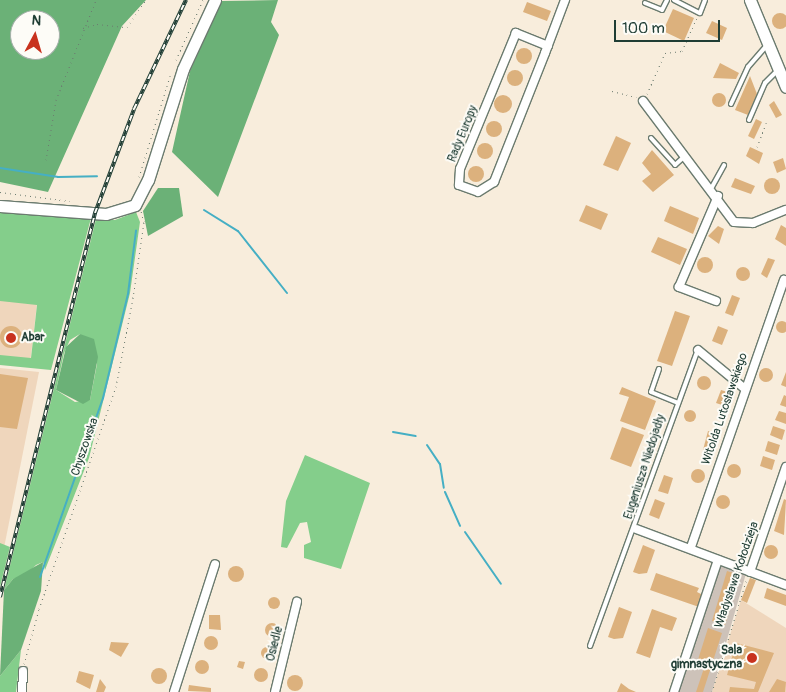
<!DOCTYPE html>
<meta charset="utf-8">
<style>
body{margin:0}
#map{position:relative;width:786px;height:692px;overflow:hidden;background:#f8eddc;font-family:Pangolin,sans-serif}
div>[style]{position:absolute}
.built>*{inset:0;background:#efd6bc}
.industrial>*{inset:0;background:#cdc2b9}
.green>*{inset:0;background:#84ce8b}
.forest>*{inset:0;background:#6bb177}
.stream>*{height:2px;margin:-1px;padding:0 1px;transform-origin:1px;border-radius:1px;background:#45afc4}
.building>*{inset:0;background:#dcb17d}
.round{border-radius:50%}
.path>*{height:1px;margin-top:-0.5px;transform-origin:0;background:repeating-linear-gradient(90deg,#6b7b6f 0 1px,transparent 0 5px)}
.roads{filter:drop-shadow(1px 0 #6b7b6f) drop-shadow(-1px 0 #6b7b6f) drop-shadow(0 1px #6b7b6f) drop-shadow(0 -1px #6b7b6f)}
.lane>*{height:4px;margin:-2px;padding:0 2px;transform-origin:2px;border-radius:2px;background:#fff}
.street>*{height:8px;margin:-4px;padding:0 4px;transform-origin:4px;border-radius:4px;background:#fff}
.secondary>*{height:11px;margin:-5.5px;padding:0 5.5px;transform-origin:5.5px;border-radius:5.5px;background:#fff}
.rail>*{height:4px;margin-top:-2px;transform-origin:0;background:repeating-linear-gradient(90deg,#fdfcf7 0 5.5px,#1f3d34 0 11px);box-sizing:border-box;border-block:1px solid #1f3d34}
.dots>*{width:14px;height:14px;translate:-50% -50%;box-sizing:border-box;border:2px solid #fdfcf7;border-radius:50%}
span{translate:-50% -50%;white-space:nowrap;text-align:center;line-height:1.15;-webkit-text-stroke:4px #fdfcf7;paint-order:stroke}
.street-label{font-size:12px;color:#1f3d34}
.poi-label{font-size:12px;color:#1f3d34;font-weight:700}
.left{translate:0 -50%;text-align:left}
.right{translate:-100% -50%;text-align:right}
.north{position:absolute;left:10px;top:10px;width:50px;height:50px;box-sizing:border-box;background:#fdfcf7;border:1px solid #a4b0a9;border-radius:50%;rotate:6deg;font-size:14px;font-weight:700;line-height:20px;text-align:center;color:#1f3d34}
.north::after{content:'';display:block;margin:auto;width:18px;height:22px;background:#c8321e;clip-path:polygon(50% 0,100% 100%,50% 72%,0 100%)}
.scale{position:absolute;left:614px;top:20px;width:106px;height:22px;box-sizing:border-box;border:2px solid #1f3d34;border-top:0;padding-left:6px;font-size:15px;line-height:18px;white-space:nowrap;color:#1f3d34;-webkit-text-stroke:4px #fdfcf7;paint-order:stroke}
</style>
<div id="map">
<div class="built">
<div style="clip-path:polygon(0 282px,39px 286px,30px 364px,0 360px)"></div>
<div style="clip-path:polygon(0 368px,39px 372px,0 568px)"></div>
<div style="clip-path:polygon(741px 600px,786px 628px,786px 692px,712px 692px)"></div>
</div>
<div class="industrial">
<div style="clip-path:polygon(721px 561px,747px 570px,712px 692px,679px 692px)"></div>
</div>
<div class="green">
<div style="clip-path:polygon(0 211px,91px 218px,51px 370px,0 365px,0 355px,31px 358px,37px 305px,0 301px)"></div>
<div style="clip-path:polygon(evenodd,136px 212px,140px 222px,130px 293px,89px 458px,45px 570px,43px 562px,36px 565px,25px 576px,13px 579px,4px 590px,96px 219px,115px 220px,136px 212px,80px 334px,97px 364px,90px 400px,75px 402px,56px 390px,64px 353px,70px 340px,80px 334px)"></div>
<div style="clip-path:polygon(305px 455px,370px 483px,341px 569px,304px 558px,304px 545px,311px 542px,307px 522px,300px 523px,287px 548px,281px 547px,286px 501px)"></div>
<div style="clip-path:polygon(0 543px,10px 547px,0 587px)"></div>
<div style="clip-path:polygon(21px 650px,16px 692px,0 692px,0 676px)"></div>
</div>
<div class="forest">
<div style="clip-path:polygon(evenodd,0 0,146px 0,122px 26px,48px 192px,0 182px,0 0,20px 20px,50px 20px,50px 50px,20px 50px,20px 20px)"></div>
<div style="clip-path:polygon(278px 0,271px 22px,279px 35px,218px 197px,172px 152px,190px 71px,222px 1px)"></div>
<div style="clip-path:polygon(158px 188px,179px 188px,183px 216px,148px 236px,143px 211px)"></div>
<div style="clip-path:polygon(80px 334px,94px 339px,98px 357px,90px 400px,83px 404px,56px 390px,66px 347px)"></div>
<div style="clip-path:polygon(43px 562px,41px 591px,21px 650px,0 676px,4px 590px,13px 579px)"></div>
</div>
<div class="stream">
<div style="left:0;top:168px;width:59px;rotate:8.8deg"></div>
<div style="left:58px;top:177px;width:39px;rotate:-1deg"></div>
<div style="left:204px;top:210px;width:40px;rotate:32deg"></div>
<div style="left:238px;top:231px;width:79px;rotate:51.7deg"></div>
<div style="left:393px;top:432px;width:23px;rotate:10deg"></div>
<div style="left:427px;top:445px;width:23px;rotate:56deg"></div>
<div style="left:440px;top:464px;width:24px;rotate:81deg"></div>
<div style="left:445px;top:492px;width:37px;rotate:66deg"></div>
<div style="left:465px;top:532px;width:63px;rotate:55.3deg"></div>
<div style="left:40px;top:577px;width:190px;rotate:-70.6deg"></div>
<div style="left:103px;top:398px;width:107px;rotate:-76.5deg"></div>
<div style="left:128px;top:294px;width:64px;rotate:-82.8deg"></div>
</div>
<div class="building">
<div style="clip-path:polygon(527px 2px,551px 11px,547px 21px,523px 12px)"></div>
<div style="clip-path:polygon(673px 9px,694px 18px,684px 41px,663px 31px)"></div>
<div class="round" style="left:772px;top:13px;width:16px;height:16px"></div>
<div style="clip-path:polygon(712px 21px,727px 28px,722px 40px,706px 33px)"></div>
<div class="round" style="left:516px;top:48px;width:16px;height:16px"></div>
<div style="clip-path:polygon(720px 63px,739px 73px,736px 79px,713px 78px)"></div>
<div class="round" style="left:507px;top:70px;width:16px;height:16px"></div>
<div style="clip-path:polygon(750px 76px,757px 94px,748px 115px,735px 110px)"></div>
<div class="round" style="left:712px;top:93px;width:14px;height:14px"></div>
<div class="round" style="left:494px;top:95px;width:18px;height:18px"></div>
<div style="clip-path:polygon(774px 101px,782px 115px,776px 118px,769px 105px)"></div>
<div style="clip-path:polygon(756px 119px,762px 122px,754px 139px,748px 136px)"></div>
<div class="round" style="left:486px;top:121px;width:16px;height:16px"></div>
<div style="clip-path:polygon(616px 136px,631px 143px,618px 171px,603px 165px)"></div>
<div class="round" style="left:477px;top:143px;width:16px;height:16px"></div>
<div style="clip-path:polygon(750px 147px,763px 153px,759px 164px,746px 156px)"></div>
<div style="clip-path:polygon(652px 150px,674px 175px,653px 192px,642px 181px,651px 174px,642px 163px)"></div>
<div style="clip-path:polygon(783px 158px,786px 169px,777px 173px,773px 162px)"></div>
<div class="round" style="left:468px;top:166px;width:16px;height:16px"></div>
<div style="clip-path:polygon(735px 178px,755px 186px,751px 194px,731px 187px)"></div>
<div class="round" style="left:764px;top:178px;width:16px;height:16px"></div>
<div style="clip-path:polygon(586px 205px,608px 214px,601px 230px,579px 221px)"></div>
<div style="clip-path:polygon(670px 206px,699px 218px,693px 234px,664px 221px)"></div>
<div style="clip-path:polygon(781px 225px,786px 228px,786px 246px,775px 239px)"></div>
<div style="clip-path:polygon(718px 226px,724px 229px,719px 244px,708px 236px)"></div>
<div style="clip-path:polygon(658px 237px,687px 249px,680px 265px,651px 252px)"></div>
<div class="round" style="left:697px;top:257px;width:16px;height:16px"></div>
<div style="clip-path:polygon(768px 258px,775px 260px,767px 278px,761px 274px)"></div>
<div class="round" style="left:736px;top:267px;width:14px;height:14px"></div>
<div style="clip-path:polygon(732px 295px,740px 298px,733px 316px,725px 313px)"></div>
<div style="clip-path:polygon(675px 311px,690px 316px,672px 366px,657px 361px)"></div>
<div class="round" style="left:776px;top:321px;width:12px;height:12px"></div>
<div style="clip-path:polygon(718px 326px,728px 330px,722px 345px,712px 341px)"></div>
<div class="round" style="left:0;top:326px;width:22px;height:22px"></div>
<div class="round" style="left:759px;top:368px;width:14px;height:14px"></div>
<div style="clip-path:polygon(786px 372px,786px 387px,781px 385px)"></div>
<div style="clip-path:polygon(0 374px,28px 378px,17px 429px,0 427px)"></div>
<div class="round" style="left:697px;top:376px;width:14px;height:14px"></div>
<div style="clip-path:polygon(622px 387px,656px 401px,645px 430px,620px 421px,629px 397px,619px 394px)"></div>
<div style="clip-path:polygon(721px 390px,731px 393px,725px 406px,716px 403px)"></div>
<div style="clip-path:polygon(784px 395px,786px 396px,786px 407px,780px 405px)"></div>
<div class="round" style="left:684px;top:410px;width:12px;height:12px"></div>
<div style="clip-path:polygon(779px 411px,786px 413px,786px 424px,775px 420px)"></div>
<div style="clip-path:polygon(773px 426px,785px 430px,782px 440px,770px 435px)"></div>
<div style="clip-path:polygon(622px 427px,644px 435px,631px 467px,610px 459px)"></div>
<div style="clip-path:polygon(708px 431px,717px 434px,710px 452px,703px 450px)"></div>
<div style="clip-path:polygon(768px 441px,780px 445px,777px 455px,765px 451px)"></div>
<div style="clip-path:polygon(763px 456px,775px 460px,772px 470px,760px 466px)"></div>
<div class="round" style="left:727px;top:464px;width:14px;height:14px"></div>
<div class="round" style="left:691px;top:469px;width:14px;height:14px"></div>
<div style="clip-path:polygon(664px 475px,673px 478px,668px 494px,658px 491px)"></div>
<div class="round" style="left:716px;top:495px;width:14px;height:14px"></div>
<div style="clip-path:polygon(655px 499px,665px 503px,659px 519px,649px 515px)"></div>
<div style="clip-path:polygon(784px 499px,786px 500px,784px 535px,774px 531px)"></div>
<div style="clip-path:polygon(643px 545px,655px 550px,647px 573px,639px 574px,633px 572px)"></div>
<div class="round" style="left:764px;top:545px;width:14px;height:14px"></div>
<div class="round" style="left:228px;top:566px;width:16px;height:16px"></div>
<div style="clip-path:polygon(727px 571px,740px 575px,725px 625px,712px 621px)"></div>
<div style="clip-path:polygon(656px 573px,699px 588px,697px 592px,703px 595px,699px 607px,650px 590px)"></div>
<div style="clip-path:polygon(750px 578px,756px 580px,747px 603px,741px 600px)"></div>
<div style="clip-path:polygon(767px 588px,786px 595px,786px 606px,764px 598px)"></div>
<div class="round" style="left:268px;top:597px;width:12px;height:12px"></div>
<div style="clip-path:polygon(619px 607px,632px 612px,623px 638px,614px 639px,608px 637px)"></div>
<div style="clip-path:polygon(652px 609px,677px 618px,672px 631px,660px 627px,650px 658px,636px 653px)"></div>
<div style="clip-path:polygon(209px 615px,220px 615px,221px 630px,209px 629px)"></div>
<div class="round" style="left:265px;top:623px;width:14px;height:14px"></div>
<div style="clip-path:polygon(708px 628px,722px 633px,703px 692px,696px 692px,704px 668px,696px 666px)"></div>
<div class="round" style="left:204px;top:636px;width:14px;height:14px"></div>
<div style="clip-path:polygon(111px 642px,129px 643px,121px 657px,109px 650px)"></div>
<div style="clip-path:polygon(736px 643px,774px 653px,758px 692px,729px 692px,730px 687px,754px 689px,756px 682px,727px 675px)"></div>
<div class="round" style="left:261px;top:647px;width:12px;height:12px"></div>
<div class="round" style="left:195px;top:660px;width:14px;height:14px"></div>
<div style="clip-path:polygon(239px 661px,245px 662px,243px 669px,237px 667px)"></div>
<div class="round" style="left:254px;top:668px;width:14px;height:14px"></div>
<div class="round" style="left:151px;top:668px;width:16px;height:16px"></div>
<div style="clip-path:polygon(79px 671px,94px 675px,90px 689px,76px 682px)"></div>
<div class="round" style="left:287px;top:675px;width:16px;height:16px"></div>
<div style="clip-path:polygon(100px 679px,106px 687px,104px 692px,96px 692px)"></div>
<div style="clip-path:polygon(777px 679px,786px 682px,785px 692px,769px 692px)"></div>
<div style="clip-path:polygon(621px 683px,629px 689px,636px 692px,617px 692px)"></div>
<div style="clip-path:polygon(189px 685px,211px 688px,211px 692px,188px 691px)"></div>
</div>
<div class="path">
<div style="left:83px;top:28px;width:15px;rotate:-16deg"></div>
<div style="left:97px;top:24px;width:30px;rotate:6deg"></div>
<div style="left:127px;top:27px;width:33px;rotate:-55deg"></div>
<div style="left:176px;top:60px;width:66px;rotate:-65.8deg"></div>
<div style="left:612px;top:91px;width:25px;rotate:14deg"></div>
<div style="left:647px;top:94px;width:45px;rotate:-66.3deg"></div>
<div style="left:665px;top:53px;width:17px;rotate:-7deg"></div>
<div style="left:682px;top:51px;width:36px;rotate:-66deg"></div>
<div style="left:757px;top:147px;width:26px;rotate:-69deg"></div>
<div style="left:46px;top:160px;width:61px;rotate:-80.5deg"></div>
<div style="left:56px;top:100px;width:108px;rotate:-68.2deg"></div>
<div style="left:139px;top:177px;width:106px;rotate:-72.9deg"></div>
<div style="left:0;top:192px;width:70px;rotate:7.4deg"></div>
<div style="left:24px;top:664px;width:57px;rotate:-74.7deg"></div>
<div style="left:39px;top:609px;width:235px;rotate:-70.9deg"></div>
<div style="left:116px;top:387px;width:91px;rotate:-79.2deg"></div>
<div style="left:133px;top:298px;width:77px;rotate:-81.8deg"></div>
<div style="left:144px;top:222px;width:11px;rotate:-105deg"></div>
<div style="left:712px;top:692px;width:119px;rotate:-72.9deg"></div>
</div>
<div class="roads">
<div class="lane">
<div style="left:674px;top:0;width:29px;rotate:27deg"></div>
<div style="left:700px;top:13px;width:14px;rotate:-69deg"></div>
<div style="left:645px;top:3px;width:18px;rotate:22deg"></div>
<div style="left:662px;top:10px;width:11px;rotate:-63deg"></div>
<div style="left:731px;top:104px;width:41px;rotate:-65.3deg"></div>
<div style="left:748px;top:67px;width:28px;rotate:-49deg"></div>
<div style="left:749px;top:120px;width:40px;rotate:-66.6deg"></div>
<div style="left:765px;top:83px;width:17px;rotate:-45deg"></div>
<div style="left:651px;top:138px;width:36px;rotate:48deg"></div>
<div style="left:675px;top:165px;width:13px;rotate:-42deg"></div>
<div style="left:712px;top:187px;width:25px;rotate:-61deg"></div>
<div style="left:659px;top:369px;width:24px;rotate:109deg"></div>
<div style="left:651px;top:392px;width:29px;rotate:22deg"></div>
<div style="left:590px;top:646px;width:315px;rotate:-70deg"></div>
</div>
<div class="street">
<div style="left:548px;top:46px;width:35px;rotate:-158deg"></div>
<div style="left:516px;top:33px;width:147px;rotate:112.4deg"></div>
<div style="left:460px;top:169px;width:16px;rotate:94deg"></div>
<div style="left:459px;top:185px;width:20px;rotate:20deg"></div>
<div style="left:478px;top:192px;width:19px;rotate:-32deg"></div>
<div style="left:494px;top:182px;width:139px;rotate:-68.4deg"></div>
<div style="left:545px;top:53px;width:57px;rotate:-69.3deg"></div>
<div style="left:643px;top:101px;width:151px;rotate:53.1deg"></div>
<div style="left:734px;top:222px;width:19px;rotate:3deg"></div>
<div style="left:753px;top:223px;width:35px;rotate:-22deg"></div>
<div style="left:716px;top:301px;width:40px;rotate:-159deg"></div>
<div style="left:679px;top:287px;width:99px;rotate:-66.8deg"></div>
<div style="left:698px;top:350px;width:60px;rotate:39.6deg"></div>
<div style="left:636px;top:529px;width:160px;rotate:20.5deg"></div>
<div style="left:691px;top:547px;width:283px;rotate:-70.8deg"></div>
<div style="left:750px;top:572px;width:111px;rotate:-71.1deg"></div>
<div style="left:22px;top:692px;width:21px;rotate:-87deg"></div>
<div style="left:174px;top:692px;width:134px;rotate:-72.2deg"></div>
<div style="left:275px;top:692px;width:93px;rotate:-76.3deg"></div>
<div style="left:674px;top:692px;width:139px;rotate:-71.6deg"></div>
</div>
<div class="secondary">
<div style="left:750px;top:0;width:94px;rotate:67.5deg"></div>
<div style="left:0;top:206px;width:106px;rotate:4.3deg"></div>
<div style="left:106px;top:214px;width:30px;rotate:-17deg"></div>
<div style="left:135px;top:205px;width:28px;rotate:-63deg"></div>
<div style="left:148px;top:180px;width:116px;rotate:-72.5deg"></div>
<div style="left:183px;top:69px;width:76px;rotate:-65.1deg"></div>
</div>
</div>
<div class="rail">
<div style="left:0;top:597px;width:396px;rotate:-76.1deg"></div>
<div style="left:95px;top:213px;width:111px;rotate:-69.4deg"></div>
<div style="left:134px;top:109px;width:121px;rotate:-64.5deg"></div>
</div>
<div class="dots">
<div style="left:11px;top:338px;background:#c8321e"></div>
<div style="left:752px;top:658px;background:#c8321e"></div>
</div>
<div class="street-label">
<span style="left:463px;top:134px;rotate:-68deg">Rady Europy</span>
<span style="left:725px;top:409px;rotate:-71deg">Witolda Lutosławskiego</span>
<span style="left:85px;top:447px;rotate:-71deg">Chyszowska</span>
<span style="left:645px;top:467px;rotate:-72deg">Eugeniusza Niedojadły</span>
<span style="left:737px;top:575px;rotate:-71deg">Władysława Kołodzieja</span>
<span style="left:275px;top:644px;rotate:-76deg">Osiedle</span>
</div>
<div class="poi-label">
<span class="left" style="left:21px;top:338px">Abar</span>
<span class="right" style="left:742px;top:658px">Sala<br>gimnastyczna</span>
</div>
<div class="north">N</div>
<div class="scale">100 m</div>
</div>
